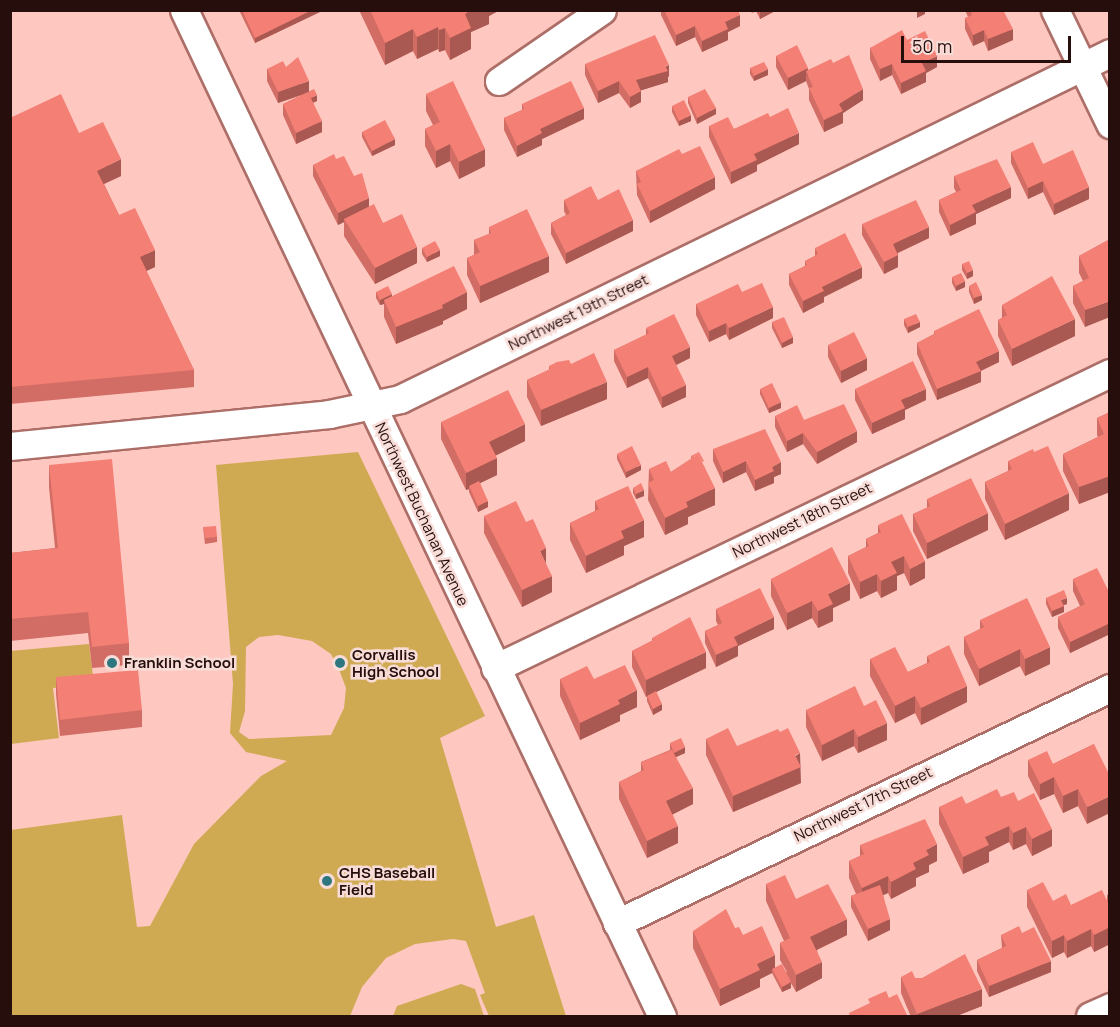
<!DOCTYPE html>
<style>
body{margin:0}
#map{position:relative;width:1120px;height:1027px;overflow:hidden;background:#fec7c0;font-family:Manrope,sans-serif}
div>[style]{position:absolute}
.green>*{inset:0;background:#cfaa52}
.roads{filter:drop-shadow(2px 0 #ac6e67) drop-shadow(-2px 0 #ac6e67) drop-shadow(0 2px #ac6e67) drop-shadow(0 -2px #ac6e67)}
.minor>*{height:27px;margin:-13.5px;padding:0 13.5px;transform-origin:13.5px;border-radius:13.5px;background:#fff}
.wall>*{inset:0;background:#d16d65}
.shaded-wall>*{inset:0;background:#aa5952}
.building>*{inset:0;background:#f37f75}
.dots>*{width:16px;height:16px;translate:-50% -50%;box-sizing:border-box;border:3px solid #f8dcd8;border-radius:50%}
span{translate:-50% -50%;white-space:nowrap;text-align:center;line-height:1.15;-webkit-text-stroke:5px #f8dcd8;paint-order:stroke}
.street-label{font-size:15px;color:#250e0c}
.poi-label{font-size:15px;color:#250e0c;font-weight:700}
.left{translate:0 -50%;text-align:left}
.frame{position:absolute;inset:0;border:12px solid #250e0c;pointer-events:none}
.scale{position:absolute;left:901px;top:36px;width:170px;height:27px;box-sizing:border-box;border:3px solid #250e0c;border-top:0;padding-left:8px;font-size:18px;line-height:21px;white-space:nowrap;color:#250e0c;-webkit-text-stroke:4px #f8dcd8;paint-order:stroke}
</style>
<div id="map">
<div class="green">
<div style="clip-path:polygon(evenodd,358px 452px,485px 716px,440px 738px,496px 927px,534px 915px,566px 1016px,489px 1016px,480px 995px,485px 993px,466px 941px,453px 939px,415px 944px,386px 958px,362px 987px,350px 1016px,11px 1016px,11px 830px,122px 815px,137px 927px,150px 926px,194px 844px,261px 776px,287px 761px,246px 752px,230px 733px,233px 684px,216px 465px,358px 452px,278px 635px,312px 641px,331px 654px,340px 672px,346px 688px,344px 708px,331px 735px,249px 739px,239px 732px,245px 711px,246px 647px,259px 637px,278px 635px)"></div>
<div style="clip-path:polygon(89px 644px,94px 684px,53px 688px,59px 738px,11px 744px,10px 651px)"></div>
<div style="clip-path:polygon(461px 984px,475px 989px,484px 1016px,393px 1016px,397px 1006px)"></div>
</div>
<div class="roads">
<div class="minor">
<div style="left:184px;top:10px;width:1114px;rotate:64.59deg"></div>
<div style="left:1055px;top:10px;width:127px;rotate:64.2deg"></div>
<div style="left:499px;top:81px;width:125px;rotate:-34.6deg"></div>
<div style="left:10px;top:446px;width:321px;rotate:-5.7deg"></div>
<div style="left:329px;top:414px;width:73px;rotate:-11.9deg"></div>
<div style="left:400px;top:399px;width:790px;rotate:-25.98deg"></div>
<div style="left:495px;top:668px;width:682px;rotate:-25.63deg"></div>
<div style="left:617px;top:923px;width:546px;rotate:-25.49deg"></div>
<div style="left:1090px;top:1016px;width:22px;rotate:-24deg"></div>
</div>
</div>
<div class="wall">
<div style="clip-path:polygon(239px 10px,324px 10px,255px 43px)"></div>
<div style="clip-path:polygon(359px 10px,500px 10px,489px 16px,489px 24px,471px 32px,471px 49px,450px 60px,445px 50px,439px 52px,438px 49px,417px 59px,413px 51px,385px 65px)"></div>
<div style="clip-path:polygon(661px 10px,738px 10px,740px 26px,728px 32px,728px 40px,702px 52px,695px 37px,676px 46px,661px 15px)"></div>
<div style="clip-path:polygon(750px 10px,777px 10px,760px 19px,756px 11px,752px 13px)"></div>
<div style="clip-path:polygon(965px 10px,1003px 10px,1013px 40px,988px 51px,984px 41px,973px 46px,965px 29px,965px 18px,968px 17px)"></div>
<div style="clip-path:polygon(907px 40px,937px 67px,926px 73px,926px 82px,901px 94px,892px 75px,880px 81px,870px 59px,870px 48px)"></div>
<div style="clip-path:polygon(776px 56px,808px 70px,833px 63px,863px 100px,843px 113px,843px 123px,824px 132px,809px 100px,809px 89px,806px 81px,788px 90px,776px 67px)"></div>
<div style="clip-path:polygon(585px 64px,669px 76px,668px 77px,668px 82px,641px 90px,641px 102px,630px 108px,619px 93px,598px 103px,585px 75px)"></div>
<div style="clip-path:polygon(286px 67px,317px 101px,313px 103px,322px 132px,296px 144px,283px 115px,283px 104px,302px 95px,278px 103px,267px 81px,267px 69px)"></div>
<div style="clip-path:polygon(750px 68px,768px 75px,754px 81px,750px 74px)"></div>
<div style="clip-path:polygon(426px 94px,485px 166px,459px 179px,450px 161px,436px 168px,425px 146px,425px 129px,433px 125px,426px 111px)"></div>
<div style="clip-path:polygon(688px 97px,716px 114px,697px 124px,688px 103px)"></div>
<div style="clip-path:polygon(522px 104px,584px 119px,542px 139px,542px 145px,517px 157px,504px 130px,504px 118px,522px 110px)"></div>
<div style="clip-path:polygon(672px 106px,691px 121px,679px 126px,672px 112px)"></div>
<div style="clip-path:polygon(770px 117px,799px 144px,757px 165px,757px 171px,731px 184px,709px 137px,709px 126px,734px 129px)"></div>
<div style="clip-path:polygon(10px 118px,79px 133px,121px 176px,104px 184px,119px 215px,155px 267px,146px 271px,194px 370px,194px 387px,10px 404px)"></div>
<div style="clip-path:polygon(362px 132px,395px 145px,372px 156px,362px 137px)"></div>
<div style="clip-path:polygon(1011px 152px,1043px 164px,1089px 199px,1054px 215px,1043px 192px,1028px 199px,1011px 163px)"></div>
<div style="clip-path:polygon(682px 154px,715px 189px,650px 223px,637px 195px,636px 171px)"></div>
<div style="clip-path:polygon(336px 159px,369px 207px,417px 263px,375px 284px,344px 236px,344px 222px,338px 225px,313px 176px,313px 165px)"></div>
<div style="clip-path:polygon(954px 176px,1011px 198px,976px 214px,976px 224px,950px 236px,939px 212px,939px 200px,956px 192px,954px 188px)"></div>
<div style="clip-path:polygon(564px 200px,633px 231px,566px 264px,551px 234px,551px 223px,566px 215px,564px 211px)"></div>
<div style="clip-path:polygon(862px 224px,929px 238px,898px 253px,898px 267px,884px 274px,862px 235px)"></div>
<div style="clip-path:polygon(489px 227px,549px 272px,480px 303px,467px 275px,467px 258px,474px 255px,474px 240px,489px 234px)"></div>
<div style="clip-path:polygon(1110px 239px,1085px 327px,1073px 303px,1073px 286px,1083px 281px,1079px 273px,1079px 256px)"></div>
<div style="clip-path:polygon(422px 248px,440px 256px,427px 262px,422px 254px)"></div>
<div style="clip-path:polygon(815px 248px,862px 278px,824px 297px,824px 302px,803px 313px,789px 285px,789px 274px,805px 266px,805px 261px,815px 256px)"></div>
<div style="clip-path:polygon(962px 264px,973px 276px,967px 279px,962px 270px)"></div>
<div style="clip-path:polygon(952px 277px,965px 287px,956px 291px,952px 283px)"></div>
<div style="clip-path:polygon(969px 286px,982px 300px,974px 304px,969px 292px)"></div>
<div style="clip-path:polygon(376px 292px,392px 296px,467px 309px,443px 321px,443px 324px,396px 344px,384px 317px,384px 304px,380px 305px,376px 298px)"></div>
<div style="clip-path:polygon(696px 304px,773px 318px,729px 340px,726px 334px,709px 342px,696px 315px)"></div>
<div style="clip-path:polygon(1002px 305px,1075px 336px,1012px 366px,998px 336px,998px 320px,1002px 318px)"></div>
<div style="clip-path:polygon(904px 319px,920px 327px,908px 333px,904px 325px)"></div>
<div style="clip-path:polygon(772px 322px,793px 343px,782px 348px,772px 328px)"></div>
<div style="clip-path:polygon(646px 328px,690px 358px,676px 365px,686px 397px,662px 408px,648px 378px,627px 388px,614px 361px,614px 350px,646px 335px)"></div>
<div style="clip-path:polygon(934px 331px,999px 362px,981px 371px,981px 382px,937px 400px,917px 354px,917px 343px,934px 334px)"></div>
<div style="clip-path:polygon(828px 345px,867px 370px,841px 383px,828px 357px)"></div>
<div style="clip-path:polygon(571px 364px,607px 399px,541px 426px,527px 397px,527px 380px,549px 370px,549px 366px)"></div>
<div style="clip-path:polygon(760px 389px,781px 408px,769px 413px,760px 394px)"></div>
<div style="clip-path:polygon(855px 389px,926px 400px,905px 410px,905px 419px,872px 434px,855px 400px)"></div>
<div style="clip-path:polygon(1110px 412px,1110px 492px,1079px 504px,1063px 471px,1063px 454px,1098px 437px,1097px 435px,1097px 418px)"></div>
<div style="clip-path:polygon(775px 416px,804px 420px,857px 442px,817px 464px,803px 444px,787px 452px,775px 427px)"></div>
<div style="clip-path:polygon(441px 422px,525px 441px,495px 455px,497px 475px,480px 483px,488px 507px,478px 512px,469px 492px,469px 489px,466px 490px,441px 439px)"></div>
<div style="clip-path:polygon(713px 449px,781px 474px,774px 477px,774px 483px,755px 491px,746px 472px,723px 483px,713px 461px)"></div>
<div style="clip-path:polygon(617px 454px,641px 470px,626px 478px,617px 459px)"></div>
<div style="clip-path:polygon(691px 456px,704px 466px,715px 505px,688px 517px,688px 524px,665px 535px,648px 500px,649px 469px,671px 472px,691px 459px)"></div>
<div style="clip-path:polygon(1008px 461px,1069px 510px,1005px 540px,985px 499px,985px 482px,1008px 471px)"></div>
<div style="clip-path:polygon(49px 465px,129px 643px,129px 665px,92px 668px,88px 633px,10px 641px,10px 553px,55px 548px,49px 487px)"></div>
<div style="clip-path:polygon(633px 488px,644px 496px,636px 499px,633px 493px)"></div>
<div style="clip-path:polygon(927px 499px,988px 530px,927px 559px,913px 531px,913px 514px,927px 508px)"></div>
<div style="clip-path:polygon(595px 501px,644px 537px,624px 546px,624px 555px,586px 573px,570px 540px,570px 523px,595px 511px)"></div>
<div style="clip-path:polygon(484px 516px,546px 564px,552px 592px,522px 607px,484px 533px)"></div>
<div style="clip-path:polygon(878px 525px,925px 578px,910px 586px,904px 573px,897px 576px,897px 590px,881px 598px,877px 591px,860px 599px,848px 573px,848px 556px,866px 547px,866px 539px,878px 533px)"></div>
<div style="clip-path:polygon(203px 527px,217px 537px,217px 542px,205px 544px)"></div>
<div style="clip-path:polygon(771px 579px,850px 600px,833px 608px,833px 621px,818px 628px,812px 618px,787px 630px,771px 596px)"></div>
<div style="clip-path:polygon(1073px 579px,1110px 594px,1110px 634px,1070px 653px,1058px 628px,1058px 617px,1080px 606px,1073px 591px)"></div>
<div style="clip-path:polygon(1046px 598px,1067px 604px,1064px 605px,1064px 612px,1052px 617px,1046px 604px)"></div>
<div style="clip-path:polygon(716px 609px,774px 629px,738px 646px,738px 656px,716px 667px,705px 643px,705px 631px,718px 625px,716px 621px)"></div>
<div style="clip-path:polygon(980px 620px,1050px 664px,1025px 676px,1020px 666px,979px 686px,964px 654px,964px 637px,980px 629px)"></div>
<div style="clip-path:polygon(652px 638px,706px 668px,656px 692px,662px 710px,653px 715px,647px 701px,647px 697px,646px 697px,632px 667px,632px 651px,652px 641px)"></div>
<div style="clip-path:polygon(927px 656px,967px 702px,921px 725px,915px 713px,895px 723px,870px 676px,870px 659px,908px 672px,927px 663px)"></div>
<div style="clip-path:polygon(56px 677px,142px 710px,142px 727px,60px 736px,56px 694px)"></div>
<div style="clip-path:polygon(560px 679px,594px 679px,637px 707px,620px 715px,620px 721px,580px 740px,560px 696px)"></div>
<div style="clip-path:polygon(864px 706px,887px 740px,858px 753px,854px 746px,822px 761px,806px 727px,806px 710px)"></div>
<div style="clip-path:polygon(706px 739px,737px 746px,801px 783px,733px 812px,706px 755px)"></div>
<div style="clip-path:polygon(670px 743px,685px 753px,676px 757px,693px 804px,672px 814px,678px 843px,647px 858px,619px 799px,619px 782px,641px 771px,641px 762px,670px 750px)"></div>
<div style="clip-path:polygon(1094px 744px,1087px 824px,1078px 806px,1063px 813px,1054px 794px,1040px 800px,1028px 776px,1028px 760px,1053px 764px)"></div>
<div style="clip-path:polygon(1001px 797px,1018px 801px,1052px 846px,1032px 856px,1026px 844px,1013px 850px,1009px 842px,989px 852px,989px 862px,963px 874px,939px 824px,939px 807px,966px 804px)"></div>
<div style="clip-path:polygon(860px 845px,937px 861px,929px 865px,929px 872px,916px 878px,916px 886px,891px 899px,888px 893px,883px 895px,890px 930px,868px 941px,851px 907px,851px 896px,856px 894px,849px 878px,849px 861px,860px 856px)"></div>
<div style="clip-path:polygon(766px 884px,796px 899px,847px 935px,817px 950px,822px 978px,796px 992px,791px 983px,791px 988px,782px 992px,772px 973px,760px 979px,760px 987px,720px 1006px,693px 948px,693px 931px,735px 928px,775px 968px,787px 972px,780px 960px,780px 943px,784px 941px,766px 901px)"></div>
<div style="clip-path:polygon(1027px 890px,1053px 901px,1071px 905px,1107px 902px,1107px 895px,1110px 894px,1110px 944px,1094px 952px,1091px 946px,1067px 958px,1064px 952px,1052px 958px,1027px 907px)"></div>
<div style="clip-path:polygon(1022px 933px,1051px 972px,989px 997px,977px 971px,977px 960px,1002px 948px,1001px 935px)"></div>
<div style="clip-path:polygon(901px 977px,915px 978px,982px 1006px,954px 1017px,911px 1017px,901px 993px)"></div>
</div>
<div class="shaded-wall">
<div style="clip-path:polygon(312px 10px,324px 10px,255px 43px,255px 38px)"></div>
<div style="clip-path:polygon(471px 10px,500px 10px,489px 16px,489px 24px,471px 32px,471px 49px,450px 60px,450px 38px,465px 14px)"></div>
<div style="clip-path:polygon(760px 10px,777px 10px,760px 19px)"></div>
<div style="clip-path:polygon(921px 10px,925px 10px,925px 14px,917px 18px,917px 12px)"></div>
<div style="clip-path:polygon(740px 15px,740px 26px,728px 32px,728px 40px,702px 52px,702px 41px,725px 22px)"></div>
<div style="clip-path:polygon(695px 26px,695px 37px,676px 46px,676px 35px)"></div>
<div style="clip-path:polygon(438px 27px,438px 49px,417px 59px,417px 37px)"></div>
<div style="clip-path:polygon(445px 28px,445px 50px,439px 52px,439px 30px)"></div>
<div style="clip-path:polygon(413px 29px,413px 51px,385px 65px,385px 43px)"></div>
<div style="clip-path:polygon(1013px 29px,1013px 40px,988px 51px,988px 39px)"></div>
<div style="clip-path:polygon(984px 30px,984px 41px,973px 46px,973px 35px)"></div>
<div style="clip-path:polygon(937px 56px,937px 67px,926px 73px,926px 82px,901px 94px,901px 83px,922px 63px)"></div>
<div style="clip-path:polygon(892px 64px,892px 75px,880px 81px,880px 69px)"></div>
<div style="clip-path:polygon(669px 65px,669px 76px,668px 77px,668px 82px,636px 92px,636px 80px)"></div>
<div style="clip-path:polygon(808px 68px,808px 77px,806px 71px,806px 81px,788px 90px,788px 78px)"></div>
<div style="clip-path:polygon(768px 69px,768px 75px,754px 81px,754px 76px)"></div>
<div style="clip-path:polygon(309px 81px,309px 92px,278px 103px,278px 92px)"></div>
<div style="clip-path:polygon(619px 81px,619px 93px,598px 103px,598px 91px)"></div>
<div style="clip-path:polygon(863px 89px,863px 100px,843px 113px,843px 123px,824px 132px,824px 120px,839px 104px)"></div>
<div style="clip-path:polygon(641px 91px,641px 102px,630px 108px,630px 97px)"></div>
<div style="clip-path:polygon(317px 95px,317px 101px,311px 103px,311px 98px)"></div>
<div style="clip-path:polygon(584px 108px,584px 119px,542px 139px,542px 145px,517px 157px,517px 146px,540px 129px)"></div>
<div style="clip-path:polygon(716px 108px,716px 114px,697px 124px,697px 118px)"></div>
<div style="clip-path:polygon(691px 115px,691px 121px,679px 126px,679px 121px)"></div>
<div style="clip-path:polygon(322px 121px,322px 132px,296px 144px,296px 133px)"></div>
<div style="clip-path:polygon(799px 133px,799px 144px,757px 165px,757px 171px,731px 184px,731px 172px,754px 154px)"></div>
<div style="clip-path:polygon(395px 139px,395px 145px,372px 156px,372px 151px)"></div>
<div style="clip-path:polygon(450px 144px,450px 161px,436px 168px,436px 151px)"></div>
<div style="clip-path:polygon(485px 149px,485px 166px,459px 179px,459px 162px)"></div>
<div style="clip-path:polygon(121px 159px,121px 176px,97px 187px,97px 171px)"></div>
<div style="clip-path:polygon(715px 177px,715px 189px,650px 223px,650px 211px)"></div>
<div style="clip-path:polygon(1043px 181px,1043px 192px,1028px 199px,1028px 188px)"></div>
<div style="clip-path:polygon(1011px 187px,1011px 198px,976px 214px,976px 224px,950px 236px,950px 225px,972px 205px)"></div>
<div style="clip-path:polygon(1089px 187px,1089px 199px,1054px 215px,1054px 204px)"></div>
<div style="clip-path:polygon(369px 198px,369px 210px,344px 219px,344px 222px,338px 225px,338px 213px)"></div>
<div style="clip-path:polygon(633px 220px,633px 231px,566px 264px,566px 253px)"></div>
<div style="clip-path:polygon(929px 227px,929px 238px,893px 255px,893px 244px)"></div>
<div style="clip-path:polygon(417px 247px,417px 263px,375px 284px,375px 268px)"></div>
<div style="clip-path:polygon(155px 250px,155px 267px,140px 274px,140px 257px)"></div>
<div style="clip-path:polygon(440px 250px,440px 256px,427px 262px,427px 257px)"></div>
<div style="clip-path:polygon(898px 255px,898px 267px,884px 274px,884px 262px)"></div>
<div style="clip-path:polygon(549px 256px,549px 272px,480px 303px,480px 286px)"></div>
<div style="clip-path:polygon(862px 267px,862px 278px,824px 297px,824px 302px,803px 313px,803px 301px,822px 287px)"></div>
<div style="clip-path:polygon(973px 270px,973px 276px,967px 279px,967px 273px)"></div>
<div style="clip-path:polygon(965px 281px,965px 287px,956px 291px,956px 286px)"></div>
<div style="clip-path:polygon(467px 292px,467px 309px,443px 321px,443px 324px,396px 344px,396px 327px)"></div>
<div style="clip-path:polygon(392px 294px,392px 299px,384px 300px,384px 304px,380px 305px,380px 300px)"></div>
<div style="clip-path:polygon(982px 295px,982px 300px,974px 304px,974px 298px)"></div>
<div style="clip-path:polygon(1110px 301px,1110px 317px,1085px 327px,1085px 310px)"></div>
<div style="clip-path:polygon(773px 307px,773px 318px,729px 340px,729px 328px)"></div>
<div style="clip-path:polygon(1075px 319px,1075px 336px,1012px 366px,1012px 349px)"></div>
<div style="clip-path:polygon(920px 322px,920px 327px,908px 333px,908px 327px)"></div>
<div style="clip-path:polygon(726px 323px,726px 334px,709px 342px,709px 331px)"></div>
<div style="clip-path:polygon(793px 337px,793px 343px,782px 348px,782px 343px)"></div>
<div style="clip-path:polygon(690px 347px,690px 358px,672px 367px,672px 356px)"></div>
<div style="clip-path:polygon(999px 351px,999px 362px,978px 372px,981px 371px,981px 382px,937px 400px,937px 389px,976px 362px)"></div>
<div style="clip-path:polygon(867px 358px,867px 370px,841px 383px,841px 371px)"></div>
<div style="clip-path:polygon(648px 367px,648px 378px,627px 388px,627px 377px)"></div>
<div style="clip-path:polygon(607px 382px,607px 399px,541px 426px,541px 410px)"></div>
<div style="clip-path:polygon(686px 385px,686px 397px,662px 408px,662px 397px)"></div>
<div style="clip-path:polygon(926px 389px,926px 400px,905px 410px,905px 419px,872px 434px,872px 423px,901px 400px)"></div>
<div style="clip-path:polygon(781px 402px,781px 408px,769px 413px,769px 408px)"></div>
<div style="clip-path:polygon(525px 424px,525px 441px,489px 459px,489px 442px)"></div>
<div style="clip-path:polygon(857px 431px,857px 442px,817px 464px,817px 452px)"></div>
<div style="clip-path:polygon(803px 433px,803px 444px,787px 452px,787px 441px)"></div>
<div style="clip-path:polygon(497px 458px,497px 475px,470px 488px,469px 486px,469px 489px,466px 490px,466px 473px)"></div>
<div style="clip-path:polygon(746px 461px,746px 472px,723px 483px,723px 472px)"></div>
<div style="clip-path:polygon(781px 462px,781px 474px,774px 477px,774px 483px,755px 491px,755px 480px,772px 467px)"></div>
<div style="clip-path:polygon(641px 465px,641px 470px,626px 478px,626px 472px)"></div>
<div style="clip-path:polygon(1110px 476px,1110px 492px,1079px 504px,1079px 487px)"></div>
<div style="clip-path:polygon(715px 488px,715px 505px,688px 517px,688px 524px,665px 535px,665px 518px,686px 502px)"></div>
<div style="clip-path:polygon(644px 490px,644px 496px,636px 499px,636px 494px)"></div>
<div style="clip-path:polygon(1069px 493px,1069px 510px,1005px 540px,1005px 524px)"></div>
<div style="clip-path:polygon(488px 501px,488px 507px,478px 512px,478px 506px)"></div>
<div style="clip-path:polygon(988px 513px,988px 530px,927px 559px,927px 543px)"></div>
<div style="clip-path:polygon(644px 520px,644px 537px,624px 546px,624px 555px,586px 573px,586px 556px,621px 531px)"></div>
<div style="clip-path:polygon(546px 548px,546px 564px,540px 551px)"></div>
<div style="clip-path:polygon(904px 556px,904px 573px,897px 576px,897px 590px,881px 598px,881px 581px,891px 562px)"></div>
<div style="clip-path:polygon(925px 561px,925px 578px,910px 586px,910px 569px)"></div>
<div style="clip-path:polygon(877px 574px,877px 591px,860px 599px,860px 582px)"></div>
<div style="clip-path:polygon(552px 576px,552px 592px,522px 607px,522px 590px)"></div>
<div style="clip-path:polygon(850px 583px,850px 600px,833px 608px,833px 621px,818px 628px,818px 611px,828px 594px)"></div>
<div style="clip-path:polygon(1067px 598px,1067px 604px,1061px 606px,1061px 600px)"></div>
<div style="clip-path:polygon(812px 601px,812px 618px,787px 630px,787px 613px)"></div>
<div style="clip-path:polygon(1064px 606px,1064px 612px,1052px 617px,1052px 611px)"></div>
<div style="clip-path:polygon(774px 617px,774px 629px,738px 646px,738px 656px,716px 667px,716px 655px,734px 637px)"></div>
<div style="clip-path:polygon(1110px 623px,1110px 634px,1070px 653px,1070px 642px)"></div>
<div style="clip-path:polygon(1050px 647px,1050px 664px,1025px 676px,1025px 659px)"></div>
<div style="clip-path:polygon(1020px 649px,1020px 666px,979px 686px,979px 669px)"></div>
<div style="clip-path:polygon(706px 652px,706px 668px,646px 697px,646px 680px)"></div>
<div style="clip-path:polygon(967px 686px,967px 702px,921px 725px,921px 708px)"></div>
<div style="clip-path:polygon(637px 690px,637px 707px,620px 715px,620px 721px,580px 740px,580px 723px,618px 700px)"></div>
<div style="clip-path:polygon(915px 696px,915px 713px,895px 723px,895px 706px)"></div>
<div style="clip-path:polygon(662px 704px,662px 710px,653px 715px,653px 709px)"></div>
<div style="clip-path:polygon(887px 723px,887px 740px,858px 753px,858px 737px)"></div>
<div style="clip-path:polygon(854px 729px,854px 746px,822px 761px,822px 745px)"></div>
<div style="clip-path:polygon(685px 747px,685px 753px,674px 758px,674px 753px)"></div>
<div style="clip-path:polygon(800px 753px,801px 783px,733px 812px,733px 796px)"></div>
<div style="clip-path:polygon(1054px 777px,1054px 794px,1040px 800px,1040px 784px)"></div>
<div style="clip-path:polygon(693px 788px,693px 804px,666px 818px,666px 801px)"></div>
<div style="clip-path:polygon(1078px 789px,1078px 806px,1063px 813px,1063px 796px)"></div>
<div style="clip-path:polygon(1110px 796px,1110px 813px,1087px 824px,1087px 807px)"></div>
<div style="clip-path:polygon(678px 826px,678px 843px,647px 858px,647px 841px)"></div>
<div style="clip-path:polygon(1009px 826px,1009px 842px,989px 852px,989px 862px,963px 874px,963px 857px,985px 837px)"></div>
<div style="clip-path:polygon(1026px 827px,1026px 844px,1013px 850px,1013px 833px)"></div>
<div style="clip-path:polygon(1052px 829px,1052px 846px,1032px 856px,1032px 839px)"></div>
<div style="clip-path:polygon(937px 844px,937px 861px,929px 865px,929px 872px,916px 878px,916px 886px,891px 899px,891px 882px,913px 863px,926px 850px)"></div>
<div style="clip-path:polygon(888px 876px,888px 893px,862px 905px,862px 888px)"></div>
<div style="clip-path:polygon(847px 919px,847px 935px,810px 953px,810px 937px)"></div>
<div style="clip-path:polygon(890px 919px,890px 930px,868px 941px,868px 929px)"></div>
<div style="clip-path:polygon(1110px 927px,1110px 944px,1094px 952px,1094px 935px)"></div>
<div style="clip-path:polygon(1091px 929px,1091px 946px,1067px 958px,1067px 941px)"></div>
<div style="clip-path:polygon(1064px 935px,1064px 952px,1052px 958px,1052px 941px)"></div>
<div style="clip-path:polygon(775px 955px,775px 972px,772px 969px,772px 973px,760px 979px,760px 987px,720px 1006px,720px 989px,757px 964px)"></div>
<div style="clip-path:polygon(1051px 961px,1051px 972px,989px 997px,989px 986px)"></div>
<div style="clip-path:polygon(822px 962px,822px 978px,796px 992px,796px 975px)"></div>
<div style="clip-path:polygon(791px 982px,791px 988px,782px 992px,782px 987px)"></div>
<div style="clip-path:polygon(982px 989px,982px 1006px,954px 1017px,917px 1017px,917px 1014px)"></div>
</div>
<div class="building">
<div style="clip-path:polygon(242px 10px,312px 10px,255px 38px)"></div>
<div style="clip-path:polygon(370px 10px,471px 10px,465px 14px,471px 28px,450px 38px,445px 28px,439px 30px,438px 27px,417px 37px,413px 29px,385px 43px)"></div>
<div style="clip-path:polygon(664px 10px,738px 10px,740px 15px,725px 22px,728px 29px,702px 41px,695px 26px,676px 35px)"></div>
<div style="clip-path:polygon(970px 10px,1003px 10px,1013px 29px,988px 39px,984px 30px,973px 35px,965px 18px,972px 15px)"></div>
<div style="clip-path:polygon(902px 30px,907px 40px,925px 31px,937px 56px,922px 63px,926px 71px,901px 83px,892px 64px,880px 69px,870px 48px)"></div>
<div style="clip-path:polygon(655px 35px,669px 65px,665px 66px,668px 71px,636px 80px,641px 91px,630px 97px,619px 81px,598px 91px,585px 64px)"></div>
<div style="clip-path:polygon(797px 45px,808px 68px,788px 78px,776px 56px)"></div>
<div style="clip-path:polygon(849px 55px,863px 89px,839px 104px,843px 111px,824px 120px,809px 88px,813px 87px,806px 71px,831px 59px,833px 63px)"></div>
<div style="clip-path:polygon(298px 57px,309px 81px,278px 92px,267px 69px,283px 61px,286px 67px)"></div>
<div style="clip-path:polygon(764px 62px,768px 69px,754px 76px,750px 68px)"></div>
<div style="clip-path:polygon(453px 81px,485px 149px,459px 162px,450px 144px,436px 151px,425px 129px,440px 122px,426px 94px)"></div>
<div style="clip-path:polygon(571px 81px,584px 108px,540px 129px,542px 133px,517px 146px,504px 118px,524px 109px,522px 104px)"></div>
<div style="clip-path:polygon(314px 89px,317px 95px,311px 98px,308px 92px)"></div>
<div style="clip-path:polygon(705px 89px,716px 108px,697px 118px,688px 97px)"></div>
<div style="clip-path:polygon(308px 92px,322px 121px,296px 133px,283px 104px)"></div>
<div style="clip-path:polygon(61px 94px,79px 133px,103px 122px,121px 159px,97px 171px,119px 215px,135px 208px,155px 250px,140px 257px,194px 370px,10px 387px,10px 118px)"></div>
<div style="clip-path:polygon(684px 100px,691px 115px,679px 121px,672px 106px)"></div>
<div style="clip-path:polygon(788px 108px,799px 133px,754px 154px,757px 160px,731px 172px,709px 126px,728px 117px,734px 129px,768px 113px,770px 117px)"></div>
<div style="clip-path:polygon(385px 120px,395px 139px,372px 151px,362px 132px)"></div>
<div style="clip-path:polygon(1033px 142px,1043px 164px,1073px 150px,1089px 187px,1054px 204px,1043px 181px,1028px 188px,1011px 152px)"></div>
<div style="clip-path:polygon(700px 146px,715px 177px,650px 211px,637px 184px,641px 182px,636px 171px,679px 149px,682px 154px)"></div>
<div style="clip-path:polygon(334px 154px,336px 159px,344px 156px,354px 176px,362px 173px,369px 198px,338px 213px,313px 165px)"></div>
<div style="clip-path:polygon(997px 159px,1011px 187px,972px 205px,976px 212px,950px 225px,939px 200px,961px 190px,954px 176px)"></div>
<div style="clip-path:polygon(591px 186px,598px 200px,619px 189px,633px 220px,566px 253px,551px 223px,570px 213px,564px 200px)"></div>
<div style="clip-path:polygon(916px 200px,929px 227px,893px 244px,898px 255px,884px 262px,862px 224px)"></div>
<div style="clip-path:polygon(374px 204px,383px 223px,402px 214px,417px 247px,375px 268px,344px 219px)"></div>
<div style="clip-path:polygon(527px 209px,549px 256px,480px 286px,467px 258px,480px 252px,474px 240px,491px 233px,489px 227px)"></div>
<div style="clip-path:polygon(845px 233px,862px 267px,822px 287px,824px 291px,803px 301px,789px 274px,807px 265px,805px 261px,818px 254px,815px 248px)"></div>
<div style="clip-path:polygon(1110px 239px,1110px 301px,1085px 310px,1073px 286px,1089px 278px,1079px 256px)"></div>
<div style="clip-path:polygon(435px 241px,440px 250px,427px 257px,422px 248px)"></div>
<div style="clip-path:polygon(969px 261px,973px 270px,967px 273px,962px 264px)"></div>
<div style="clip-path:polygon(454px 266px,467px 292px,442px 305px,443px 308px,396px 327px,384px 300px)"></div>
<div style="clip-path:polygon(961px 273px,965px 281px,956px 286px,952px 277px)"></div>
<div style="clip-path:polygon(1052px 276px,1075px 319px,1012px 349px,998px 320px,1007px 315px,1002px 305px)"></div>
<div style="clip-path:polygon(976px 282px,982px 295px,974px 298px,969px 286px)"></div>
<div style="clip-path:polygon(762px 283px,773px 307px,729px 328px,726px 323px,709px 331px,696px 304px,738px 284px,742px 292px)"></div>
<div style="clip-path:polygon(388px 286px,392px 294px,380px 300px,376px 292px)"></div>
<div style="clip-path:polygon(979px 309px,999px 351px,976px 362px,981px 371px,937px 389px,917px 343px,935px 334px,934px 331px)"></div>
<div style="clip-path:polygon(674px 314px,690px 347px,672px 356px,686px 385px,662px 397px,648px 367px,627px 377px,614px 350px,649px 333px,646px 328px)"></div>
<div style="clip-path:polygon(916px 314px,920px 322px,908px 327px,904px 319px)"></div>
<div style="clip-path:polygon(784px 317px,793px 337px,782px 343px,772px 322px)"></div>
<div style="clip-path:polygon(854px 332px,867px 358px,841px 371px,828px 345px)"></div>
<div style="clip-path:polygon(594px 353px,607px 382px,541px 410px,527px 380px,550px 369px,549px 366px,557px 362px,569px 360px,571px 364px)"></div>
<div style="clip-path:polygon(913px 361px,926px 389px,901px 400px,905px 408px,872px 423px,855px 389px)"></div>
<div style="clip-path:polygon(772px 383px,781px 402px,769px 408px,760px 389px)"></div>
<div style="clip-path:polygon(508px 390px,525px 424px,489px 442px,497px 458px,466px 473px,441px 422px)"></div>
<div style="clip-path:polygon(844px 404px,857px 431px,817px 452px,803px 433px,787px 441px,775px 416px,797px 405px,804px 420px)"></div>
<div style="clip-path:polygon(1110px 412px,1110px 476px,1079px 487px,1063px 454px,1104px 434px,1097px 418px)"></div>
<div style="clip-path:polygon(765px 429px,781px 462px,772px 467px,774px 471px,755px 480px,746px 461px,723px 472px,713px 449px)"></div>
<div style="clip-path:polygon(632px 446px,641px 465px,626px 472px,617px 454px)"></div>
<div style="clip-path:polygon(1048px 446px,1069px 493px,1005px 524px,985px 482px,1012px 469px,1008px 461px,1033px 449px,1034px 452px)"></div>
<div style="clip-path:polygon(699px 452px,704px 461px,702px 462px,698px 454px,692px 458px,691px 456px)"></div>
<div style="clip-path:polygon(698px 454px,715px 488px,686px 502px,688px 507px,665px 518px,648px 483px,654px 480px,649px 469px,666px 461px,671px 472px)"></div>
<div style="clip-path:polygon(112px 459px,129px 643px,92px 647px,88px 612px,10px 619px,10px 553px,58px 548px,49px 465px)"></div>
<div style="clip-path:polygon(971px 478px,988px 513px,927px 543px,913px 514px,930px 506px,927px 499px)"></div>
<div style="clip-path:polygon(479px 481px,488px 501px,478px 506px,469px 486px)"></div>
<div style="clip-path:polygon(641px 483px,644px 490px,636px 494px,633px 488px)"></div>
<div style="clip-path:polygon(628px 486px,644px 520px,621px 531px,624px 538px,586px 556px,570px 523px,599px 509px,595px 501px)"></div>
<div style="clip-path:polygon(516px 501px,526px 522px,533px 519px,546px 548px,540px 551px,552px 576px,522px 590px,484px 516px)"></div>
<div style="clip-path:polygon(902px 514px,925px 561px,910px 569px,904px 556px,891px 562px,897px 573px,881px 581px,877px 574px,860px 582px,848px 556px,869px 546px,866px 539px,881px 532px,878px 525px)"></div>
<div style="clip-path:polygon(216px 526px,217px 537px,205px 538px,203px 527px)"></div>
<div style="clip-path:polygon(832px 547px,850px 583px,828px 594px,833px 604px,818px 611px,812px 601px,787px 613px,771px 579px)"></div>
<div style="clip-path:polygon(1097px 568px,1110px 594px,1110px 623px,1070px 642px,1058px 617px,1085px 604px,1073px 579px)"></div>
<div style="clip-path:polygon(760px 588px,774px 617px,734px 637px,738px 645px,716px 655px,705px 631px,722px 623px,716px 609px)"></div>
<div style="clip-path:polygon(1064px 590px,1067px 598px,1061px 600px,1064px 606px,1052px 611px,1046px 598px)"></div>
<div style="clip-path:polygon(1027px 598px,1050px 647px,1025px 659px,1020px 649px,979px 669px,964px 637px,984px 627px,980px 620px)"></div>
<div style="clip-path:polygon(690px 617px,706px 652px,646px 680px,632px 651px,653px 640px,652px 638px)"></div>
<div style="clip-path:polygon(949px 645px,967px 686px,921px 708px,915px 696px,895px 706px,870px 659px,895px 647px,908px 672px,930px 662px,927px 656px)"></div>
<div style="clip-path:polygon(625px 665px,637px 690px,618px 700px,620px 704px,580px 723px,560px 679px,587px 666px,594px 679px)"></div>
<div style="clip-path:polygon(138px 670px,142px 710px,60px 720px,56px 677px)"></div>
<div style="clip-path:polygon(855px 686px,864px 706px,876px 700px,887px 723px,858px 737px,854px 729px,822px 745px,806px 710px)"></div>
<div style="clip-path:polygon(656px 691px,662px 704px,653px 709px,647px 696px)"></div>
<div style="clip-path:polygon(728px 728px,737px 746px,778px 729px,780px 732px,788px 728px,800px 753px,795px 755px,801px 767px,733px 796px,706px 739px)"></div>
<div style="clip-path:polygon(681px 738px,685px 747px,674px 753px,670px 743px)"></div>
<div style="clip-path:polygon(1094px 744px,1108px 772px,1110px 772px,1110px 796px,1087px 807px,1078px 789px,1063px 796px,1054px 777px,1040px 784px,1028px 760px,1047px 751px,1053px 764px)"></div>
<div style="clip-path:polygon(672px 750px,693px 788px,666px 801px,678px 826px,647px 841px,619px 782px,644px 770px,641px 762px)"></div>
<div style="clip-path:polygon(997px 789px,1001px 797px,1014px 792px,1018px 801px,1034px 793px,1052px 829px,1032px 839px,1026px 827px,1013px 833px,1009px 826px,985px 837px,989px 845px,963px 857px,939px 807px,962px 796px,966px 804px)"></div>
<div style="clip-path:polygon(925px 819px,937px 844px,926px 850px,929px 855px,913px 863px,916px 869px,891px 882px,888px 876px,862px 888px,849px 861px,864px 854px,860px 845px)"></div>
<div style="clip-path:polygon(785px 875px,796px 899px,828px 884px,847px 919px,810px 937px,822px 962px,796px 975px,780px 943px,790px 938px,766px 884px)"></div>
<div style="clip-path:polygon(1043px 882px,1053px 901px,1066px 894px,1071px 905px,1102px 890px,1110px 907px,1110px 927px,1094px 935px,1091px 929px,1067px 941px,1064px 935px,1052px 941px,1027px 890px)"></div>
<div style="clip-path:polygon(880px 885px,890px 919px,868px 929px,851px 896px)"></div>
<div style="clip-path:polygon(726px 909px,735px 928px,739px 927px,743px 935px,762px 926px,775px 955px,757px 964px,760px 970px,720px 989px,693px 931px)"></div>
<div style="clip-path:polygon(1019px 926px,1022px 933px,1034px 927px,1051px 961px,989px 986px,977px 960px,1006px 946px,1001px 935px)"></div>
<div style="clip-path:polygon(965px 954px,982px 989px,917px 1014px,901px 977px,912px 971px,915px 978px,922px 978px)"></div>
<div style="clip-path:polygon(782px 964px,791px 982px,782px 987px,772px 969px)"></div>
<div style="clip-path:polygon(886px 991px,889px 998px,897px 994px,908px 1017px,850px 1017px,849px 1013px,870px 1003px,868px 999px)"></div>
</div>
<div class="dots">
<div style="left:112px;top:663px;background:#2e7780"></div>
<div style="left:340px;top:663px;background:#2e7780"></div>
<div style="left:327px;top:881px;background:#2e7780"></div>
</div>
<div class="street-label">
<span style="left:578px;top:312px;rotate:-26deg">Northwest 19th Street</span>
<span style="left:422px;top:514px;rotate:65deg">Northwest Buchanan Avenue</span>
<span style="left:802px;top:520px;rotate:-26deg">Northwest 18th Street</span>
<span style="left:863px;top:804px;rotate:-26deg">Northwest 17th Street</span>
</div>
<div class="poi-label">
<span class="left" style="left:352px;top:663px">Corvallis<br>High School</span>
<span class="left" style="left:124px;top:663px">Franklin School</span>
<span class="left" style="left:339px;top:881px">CHS Baseball<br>Field</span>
</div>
<div class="frame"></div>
<div class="scale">50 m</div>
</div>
